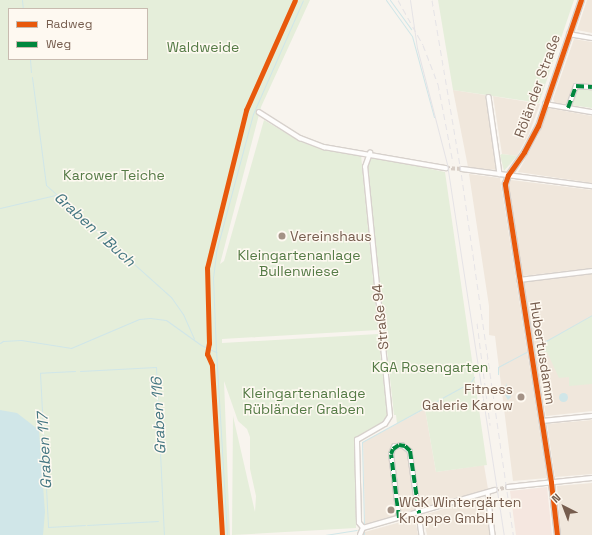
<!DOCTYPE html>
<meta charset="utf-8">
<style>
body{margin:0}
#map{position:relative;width:592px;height:535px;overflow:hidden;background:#f8f4ee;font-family:"Space Grotesk",sans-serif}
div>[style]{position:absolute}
.residential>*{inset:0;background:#f0e7dc}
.commercial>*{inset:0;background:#f5e7e0}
.green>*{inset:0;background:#e5eeda}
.water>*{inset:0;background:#d0e6e8}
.round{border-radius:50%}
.stream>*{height:1px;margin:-0.5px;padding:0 0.5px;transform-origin:0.5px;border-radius:0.5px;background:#d0e6e8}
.minor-tunnel>*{height:3.5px;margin-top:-1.75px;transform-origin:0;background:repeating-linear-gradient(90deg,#d8cec6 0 3.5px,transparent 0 5.5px)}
.roads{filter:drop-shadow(1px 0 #d7d1cc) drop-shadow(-1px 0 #d7d1cc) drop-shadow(0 1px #d7d1cc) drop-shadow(0 -1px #d7d1cc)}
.minor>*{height:3.5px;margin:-1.75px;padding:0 1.75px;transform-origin:1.75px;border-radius:1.75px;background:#fefdfc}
.tertiary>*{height:4.5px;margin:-2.25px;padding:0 2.25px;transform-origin:2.25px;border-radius:2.25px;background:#fefdfc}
.tram>*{height:1px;margin:-0.5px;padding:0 0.5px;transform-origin:0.5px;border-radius:0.5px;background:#e5e3e6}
.rail>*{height:1px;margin-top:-0.5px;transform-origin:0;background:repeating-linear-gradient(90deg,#e5e3e6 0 6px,transparent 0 10px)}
.quiet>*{height:4px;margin-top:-2px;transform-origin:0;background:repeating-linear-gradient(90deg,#00873e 0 8px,transparent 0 12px)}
.cycleway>*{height:5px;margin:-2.5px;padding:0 2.5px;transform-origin:2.5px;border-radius:2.5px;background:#e8590c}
.dots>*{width:11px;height:11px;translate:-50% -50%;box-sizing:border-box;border:2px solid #fef9f1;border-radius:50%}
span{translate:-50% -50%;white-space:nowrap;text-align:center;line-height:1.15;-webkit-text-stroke:3px #fef9f1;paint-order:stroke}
.park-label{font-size:14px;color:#557b46}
.street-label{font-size:14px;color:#765d4e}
.poi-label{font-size:14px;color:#765d4e}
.left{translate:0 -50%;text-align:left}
.right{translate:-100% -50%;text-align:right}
.water-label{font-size:15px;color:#457782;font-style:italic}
.legend{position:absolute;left:8px;top:8px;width:140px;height:52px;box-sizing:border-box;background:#fef9f1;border:1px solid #c8bbb0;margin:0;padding:5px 7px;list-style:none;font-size:12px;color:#765d4e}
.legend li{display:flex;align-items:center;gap:8px;height:20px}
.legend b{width:20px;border:1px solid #c8bbb0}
.north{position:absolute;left:544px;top:487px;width:40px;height:40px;-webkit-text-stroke:3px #fef9f1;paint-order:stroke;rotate:318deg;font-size:11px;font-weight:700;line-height:16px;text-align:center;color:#765d4e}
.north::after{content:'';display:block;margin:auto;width:14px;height:18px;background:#765d4e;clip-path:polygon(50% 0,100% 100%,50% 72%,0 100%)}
</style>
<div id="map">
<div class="residential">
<div style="clip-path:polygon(587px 0,592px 0,592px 33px,577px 30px)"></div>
<div style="clip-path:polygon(574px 39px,592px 42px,592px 85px,574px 82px,566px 104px,555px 103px,553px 99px)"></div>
<div style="clip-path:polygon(453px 90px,485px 95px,497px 170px,468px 167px)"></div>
<div style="clip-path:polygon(493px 96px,540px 104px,529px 134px,517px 156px,502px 154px)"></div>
<div style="clip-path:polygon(548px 108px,592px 116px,592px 183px,518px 172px,538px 136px)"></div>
<div style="clip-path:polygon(469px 174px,500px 178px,547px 478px,513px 481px,495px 336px,489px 335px,489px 306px)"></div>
<div style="clip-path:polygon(511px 180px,592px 190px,592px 268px,523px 276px,508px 188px)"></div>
<div style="clip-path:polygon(592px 274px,592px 411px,546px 416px,523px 282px)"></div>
<div style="clip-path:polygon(425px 409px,436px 472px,484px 465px,488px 489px,365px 524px,363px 442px)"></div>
<div style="clip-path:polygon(592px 420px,592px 474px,555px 477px,547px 424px)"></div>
<div style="clip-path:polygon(592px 483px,592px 535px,561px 535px,557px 486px)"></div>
<div style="clip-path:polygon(482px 498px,490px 535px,427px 535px,423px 515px)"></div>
<div style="clip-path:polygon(415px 518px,418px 535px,365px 535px,365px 532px)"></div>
</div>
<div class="commercial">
<div style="clip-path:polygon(547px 487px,552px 535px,516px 535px,510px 491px)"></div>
</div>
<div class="green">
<div style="clip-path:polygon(evenodd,0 0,310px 0,261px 107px,220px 264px,224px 261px,264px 120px,299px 141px,320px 149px,361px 155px,378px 330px,222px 339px,222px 343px,378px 334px,388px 420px,355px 438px,356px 528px,232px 535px,233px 416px,255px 512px,256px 496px,250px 469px,250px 437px,247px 429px,238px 421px,224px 381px,230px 535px,0 535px,0 0,9px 9px,147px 9px,147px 59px,9px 59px,9px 9px)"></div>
<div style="clip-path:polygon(438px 0,574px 0,539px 103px,453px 90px)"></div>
<div style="clip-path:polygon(580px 87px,592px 89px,592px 108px,570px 105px,576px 90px)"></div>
<div style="clip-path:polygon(502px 154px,517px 156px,504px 171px,500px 155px)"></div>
<div style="clip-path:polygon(371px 156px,445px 172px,487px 465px,436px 472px,425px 409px,397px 424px,396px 415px,394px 415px,367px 166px)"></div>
<div style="clip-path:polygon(592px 316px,592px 384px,569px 386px,569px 377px,559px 378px,547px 352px,536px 352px,535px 347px)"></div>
</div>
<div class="water">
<div style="clip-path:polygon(506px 383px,511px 397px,508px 400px,505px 395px)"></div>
<div class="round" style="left:558.5px;top:392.5px;width:9px;height:9px"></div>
<div style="clip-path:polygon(0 410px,17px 413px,39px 430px,45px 512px,43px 535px,0 535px)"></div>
</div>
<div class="stream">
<div style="left:22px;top:0;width:9px;rotate:84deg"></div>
<div style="left:386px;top:0;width:44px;rotate:54.2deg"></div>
<div style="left:412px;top:36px;width:84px;rotate:74.8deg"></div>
<div style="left:390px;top:0;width:36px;rotate:54deg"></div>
<div style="left:30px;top:59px;width:13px;rotate:86deg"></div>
<div style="left:32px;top:77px;width:109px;rotate:82.6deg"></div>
<div style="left:46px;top:185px;width:168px;rotate:41.9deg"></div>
<div style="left:171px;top:297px;width:21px;rotate:55deg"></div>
<div style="left:183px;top:314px;width:27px;rotate:66deg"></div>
<div style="left:0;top:208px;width:57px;rotate:-13.1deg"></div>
<div style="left:0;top:343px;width:4px;rotate:-34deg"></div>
<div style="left:3px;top:341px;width:18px;rotate:-3deg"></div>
<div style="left:21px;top:340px;width:51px;rotate:9.1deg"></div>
<div style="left:71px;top:348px;width:74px;rotate:-23.1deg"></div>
<div style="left:139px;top:319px;width:11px;rotate:-5deg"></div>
<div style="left:150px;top:318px;width:16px;rotate:7deg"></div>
<div style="left:166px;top:320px;width:43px;rotate:35.5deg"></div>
<div style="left:201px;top:345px;width:17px;rotate:25deg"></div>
<div style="left:537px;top:346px;width:63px;rotate:-29.4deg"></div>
<div style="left:75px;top:371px;width:35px;rotate:177deg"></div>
<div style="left:40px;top:373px;width:154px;rotate:87deg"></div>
<div style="left:48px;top:527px;width:37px;rotate:-3deg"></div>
<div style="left:80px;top:371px;width:76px;rotate:-3deg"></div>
<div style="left:156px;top:367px;width:168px;rotate:87.3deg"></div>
<div style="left:498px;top:374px;width:7px;rotate:-90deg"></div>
<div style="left:498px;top:367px;width:32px;rotate:-28deg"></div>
<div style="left:364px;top:524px;width:82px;rotate:-91.4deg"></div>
<div style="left:362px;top:442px;width:124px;rotate:-28.8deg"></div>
<div style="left:471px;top:382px;width:6px;rotate:-59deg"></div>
<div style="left:87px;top:525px;width:71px;rotate:-3.2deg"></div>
<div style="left:364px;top:532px;width:3px;rotate:90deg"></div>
<div style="left:227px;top:535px;width:183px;rotate:-93.4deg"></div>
<div style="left:216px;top:352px;width:74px;rotate:-92.3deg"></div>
<div style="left:213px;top:278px;width:26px;rotate:-83deg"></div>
<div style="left:216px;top:252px;width:143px;rotate:-75deg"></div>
<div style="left:253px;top:114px;width:124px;rotate:-66.3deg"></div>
<div style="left:325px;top:535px;width:32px;rotate:-9deg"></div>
</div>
<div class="minor-tunnel">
<div style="left:446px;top:168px;width:16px;rotate:4deg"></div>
<div style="left:495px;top:490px;width:13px;rotate:-13deg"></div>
</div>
<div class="roads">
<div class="minor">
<div style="left:569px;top:34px;width:23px;rotate:10deg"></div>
<div style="left:489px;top:97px;width:78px;rotate:81.9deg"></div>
<div style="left:545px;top:104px;width:48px;rotate:9.7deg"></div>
<div style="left:568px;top:108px;width:23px;rotate:-70deg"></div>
<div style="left:576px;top:86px;width:16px;rotate:4deg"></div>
<div style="left:259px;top:112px;width:49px;rotate:32.4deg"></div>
<div style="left:300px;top:138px;width:26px;rotate:21deg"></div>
<div style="left:324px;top:147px;width:124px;rotate:9.8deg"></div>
<div style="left:462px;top:169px;width:131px;rotate:7.5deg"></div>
<div style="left:519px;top:280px;width:74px;rotate:-7deg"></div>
<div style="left:542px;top:421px;width:50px;rotate:-5.7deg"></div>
<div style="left:508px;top:487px;width:84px;rotate:-6.1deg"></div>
<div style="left:488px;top:493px;width:42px;rotate:83.2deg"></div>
<div style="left:399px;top:518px;width:64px;rotate:-97.1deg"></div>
<div style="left:391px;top:454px;width:8px;rotate:-67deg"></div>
<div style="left:394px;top:447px;width:8px;rotate:-14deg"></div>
<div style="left:402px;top:445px;width:10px;rotate:37deg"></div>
<div style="left:410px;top:451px;width:85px;rotate:81.9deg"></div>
<div style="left:363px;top:528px;width:6px;rotate:-129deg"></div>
<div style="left:359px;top:523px;width:83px;rotate:-91.4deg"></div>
<div style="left:357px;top:440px;width:32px;rotate:-30deg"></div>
<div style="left:385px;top:424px;width:9px;rotate:-58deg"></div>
<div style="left:390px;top:416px;width:250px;rotate:-95.7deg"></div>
<div style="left:365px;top:167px;width:15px;rotate:-70deg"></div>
<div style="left:363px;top:528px;width:137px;rotate:-16.1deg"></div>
<div style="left:360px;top:535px;width:8px;rotate:-67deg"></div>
</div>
<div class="tertiary">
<div style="left:557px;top:535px;width:53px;rotate:-96.5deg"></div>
<div style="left:551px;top:482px;width:302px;rotate:-98.8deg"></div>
<div style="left:505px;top:184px;width:9px;rotate:-72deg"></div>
<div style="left:508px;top:175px;width:28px;rotate:-55deg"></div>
<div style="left:524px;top:152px;width:30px;rotate:-62deg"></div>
<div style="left:538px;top:126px;width:133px;rotate:-71.2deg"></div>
</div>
</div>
<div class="tram">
<div style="left:410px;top:0;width:49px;rotate:81.7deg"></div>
<div style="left:417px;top:48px;width:120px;rotate:75.5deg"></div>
<div style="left:447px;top:164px;width:375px;rotate:81.3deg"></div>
</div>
<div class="rail">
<div style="left:398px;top:0;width:51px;rotate:60.9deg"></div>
<div style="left:423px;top:45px;width:42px;rotate:69deg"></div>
<div style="left:438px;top:84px;width:80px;rotate:79.2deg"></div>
<div style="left:432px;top:0;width:167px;rotate:80.4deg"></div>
<div style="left:460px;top:165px;width:374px;rotate:81.8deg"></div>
<div style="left:477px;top:323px;width:103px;rotate:82.7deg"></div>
</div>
<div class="quiet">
<div style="left:568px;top:108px;width:23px;rotate:-70deg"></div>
<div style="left:576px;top:86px;width:16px;rotate:4deg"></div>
<div style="left:399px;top:518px;width:64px;rotate:-97.1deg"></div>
<div style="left:391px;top:454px;width:5px;rotate:-68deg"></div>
<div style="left:393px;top:449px;width:7px;rotate:-34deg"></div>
<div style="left:399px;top:445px;width:6px;rotate:9deg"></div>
<div style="left:405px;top:446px;width:7px;rotate:45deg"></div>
<div style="left:410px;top:451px;width:63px;rotate:81.7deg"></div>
</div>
<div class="cycleway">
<div style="left:222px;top:535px;width:170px;rotate:-93.4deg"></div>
<div style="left:212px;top:365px;width:12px;rotate:-114deg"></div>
<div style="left:207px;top:354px;width:11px;rotate:-80deg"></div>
<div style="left:209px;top:343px;width:75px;rotate:-91.5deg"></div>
<div style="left:207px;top:268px;width:163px;rotate:-76.1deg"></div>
<div style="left:246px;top:110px;width:120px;rotate:-66deg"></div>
<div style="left:557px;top:535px;width:53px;rotate:-96.5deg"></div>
<div style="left:551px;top:482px;width:302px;rotate:-98.8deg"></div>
<div style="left:505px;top:184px;width:9px;rotate:-72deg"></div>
<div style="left:508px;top:175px;width:28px;rotate:-55deg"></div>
<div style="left:524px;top:152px;width:30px;rotate:-62deg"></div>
<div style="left:538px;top:126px;width:133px;rotate:-71.2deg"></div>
</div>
<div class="dots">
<div style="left:282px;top:236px;background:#a49286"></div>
<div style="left:521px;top:397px;background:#a49286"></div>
<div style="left:391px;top:510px;background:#a49286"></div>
</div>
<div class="park-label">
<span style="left:203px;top:47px">Waldweide</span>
<span style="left:114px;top:175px">Karower Teiche</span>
<span style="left:299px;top:263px">Kleingartenanlage<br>Bullenwiese</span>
<span style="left:430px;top:367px">KGA Rosengarten</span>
<span style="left:304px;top:401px">Kleingartenanlage<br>Rübländer Graben</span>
</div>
<div class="street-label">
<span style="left:537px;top:86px;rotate:-70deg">Röländer Straße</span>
<span style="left:380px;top:317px;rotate:-96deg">Straße 94</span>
<span style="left:543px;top:353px;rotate:81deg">Hubertusdamm</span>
</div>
<div class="poi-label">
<span class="left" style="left:290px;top:236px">Vereinshaus</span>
<span class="right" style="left:513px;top:397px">Fitness<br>Galerie Karow</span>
<span class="left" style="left:399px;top:510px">WGK Wintergärten<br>Knoppe GmbH</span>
</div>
<div class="water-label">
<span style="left:95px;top:229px;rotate:42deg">Graben 1 Buch</span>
<span style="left:158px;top:416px;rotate:-93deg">Graben 116</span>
<span style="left:44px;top:451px;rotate:-93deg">Graben 117</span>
</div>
<ul class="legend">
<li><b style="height:5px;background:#e8590c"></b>Radweg</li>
<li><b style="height:5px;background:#00873e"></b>Weg</li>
</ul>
<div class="north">N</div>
</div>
